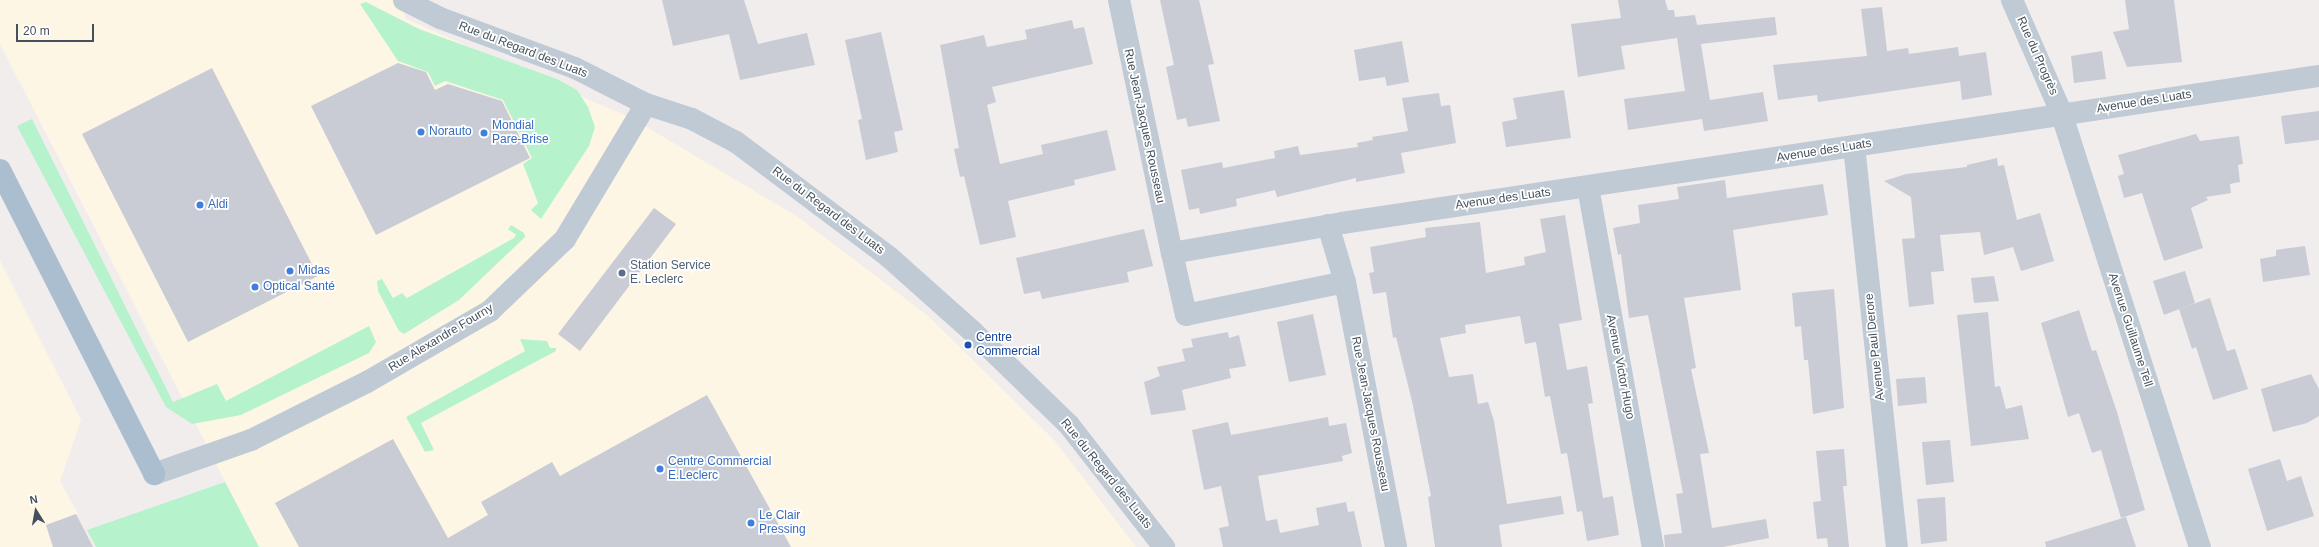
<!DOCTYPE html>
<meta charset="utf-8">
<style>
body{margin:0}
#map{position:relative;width:2319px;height:547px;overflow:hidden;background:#f1eded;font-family:Arial,sans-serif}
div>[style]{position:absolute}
.commercial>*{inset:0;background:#fef6e4}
.green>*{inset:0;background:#b6f3cd}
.building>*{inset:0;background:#c9ccd4}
.minor>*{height:22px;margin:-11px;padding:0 11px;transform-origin:11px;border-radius:11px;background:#bfcad5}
.major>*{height:22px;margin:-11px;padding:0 11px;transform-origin:11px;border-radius:11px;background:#aabed0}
.dots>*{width:11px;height:11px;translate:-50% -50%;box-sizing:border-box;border:2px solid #fff;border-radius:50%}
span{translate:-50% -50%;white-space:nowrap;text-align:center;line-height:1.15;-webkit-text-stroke:3.5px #fff;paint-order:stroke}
.street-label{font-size:12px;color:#44515d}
.shop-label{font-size:12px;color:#366cbe}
.left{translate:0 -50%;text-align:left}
.service-label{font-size:12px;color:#4e5e75}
.transit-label{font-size:12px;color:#164399}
.north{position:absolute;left:16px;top:491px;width:40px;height:40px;-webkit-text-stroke:3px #fff;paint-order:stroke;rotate:349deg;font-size:11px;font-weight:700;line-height:16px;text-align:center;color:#44515d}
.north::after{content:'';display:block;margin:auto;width:14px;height:18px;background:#44515d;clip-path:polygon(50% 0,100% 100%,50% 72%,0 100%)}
.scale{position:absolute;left:16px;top:24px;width:78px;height:18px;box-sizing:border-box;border:2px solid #44515d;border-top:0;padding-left:5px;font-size:12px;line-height:14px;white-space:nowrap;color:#44515d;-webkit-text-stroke:3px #fff;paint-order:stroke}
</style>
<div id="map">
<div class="commercial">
<div style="clip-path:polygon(0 0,399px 0,406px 19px,633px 119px,798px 217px,928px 316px,1054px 440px,1136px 547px,259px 547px,0 44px)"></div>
<div style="clip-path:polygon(0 261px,81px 420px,60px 481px,78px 514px,46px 525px,53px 547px,0 547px)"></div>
</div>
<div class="green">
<div style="clip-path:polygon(366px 2px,419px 29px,557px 79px,577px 90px,588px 107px,595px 127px,589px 146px,541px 219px,531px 210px,538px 203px,523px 164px,532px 158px,503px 100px,445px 81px,435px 86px,428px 72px,398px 61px,360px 4px)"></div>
<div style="clip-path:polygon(32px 119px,173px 402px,217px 384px,226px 401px,369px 326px,376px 342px,369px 353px,241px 415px,192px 424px,166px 407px,17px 126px)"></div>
<div style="clip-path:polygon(511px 225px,524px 233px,525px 237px,459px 300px,404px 334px,399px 331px,378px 291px,377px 281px,382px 279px,393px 298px,402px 293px,407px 298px,514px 238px,516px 235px,508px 229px)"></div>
<div style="clip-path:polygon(520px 339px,547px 341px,550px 348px,556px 348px,556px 351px,421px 423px,434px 450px,425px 452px,406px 417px,525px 351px)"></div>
<div style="clip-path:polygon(225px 482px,259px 547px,96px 547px,87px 530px)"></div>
</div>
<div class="building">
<div style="clip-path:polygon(662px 0,744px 0,758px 44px,807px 33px,815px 65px,740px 80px,729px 34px,673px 46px)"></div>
<div style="clip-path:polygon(1160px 0,1199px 0,1214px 64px,1208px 65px,1220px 121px,1188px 127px,1186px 118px,1177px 120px,1166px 67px,1174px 65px)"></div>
<div style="clip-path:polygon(1618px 0,1665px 0,1668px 10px,1674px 10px,1675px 17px,1695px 15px,1697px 25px,1775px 17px,1777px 35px,1701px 44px,1710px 100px,1763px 92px,1768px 121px,1704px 131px,1702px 119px,1628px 130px,1624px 99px,1685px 91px,1677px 38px,1621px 46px,1625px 69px,1578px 77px,1571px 24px,1621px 18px)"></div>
<div style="clip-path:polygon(2125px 0,2174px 0,2182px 62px,2127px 67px,2113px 32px,2129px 29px)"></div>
<div style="clip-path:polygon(1882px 7px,1887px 51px,1908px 48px,1909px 54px,1958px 47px,1959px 56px,1986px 52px,1992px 95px,1962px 100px,1960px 81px,1818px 102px,1817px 95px,1778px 100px,1773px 65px,1867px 56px,1861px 9px)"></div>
<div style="clip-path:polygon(1072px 20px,1074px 29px,1084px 27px,1093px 64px,992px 87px,996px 102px,987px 105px,1000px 164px,1043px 154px,1041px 145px,1107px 130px,1116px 170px,1074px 180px,1075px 185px,1008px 201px,1016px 237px,980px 245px,964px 176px,960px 177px,954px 149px,959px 148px,940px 45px,984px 35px,987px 47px,1027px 39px,1025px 30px)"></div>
<div style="clip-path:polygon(881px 32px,903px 130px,894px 132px,898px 152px,866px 160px,858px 120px,862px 119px,845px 40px)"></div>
<div style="clip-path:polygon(1402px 41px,1409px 82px,1387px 86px,1385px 77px,1359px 81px,1354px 50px)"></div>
<div style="clip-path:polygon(2102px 51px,2106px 79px,2074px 83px,2071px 56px)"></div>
<div style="clip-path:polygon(398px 63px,426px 72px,435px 90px,448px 84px,502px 101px,530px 158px,376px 235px,311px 106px)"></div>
<div style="clip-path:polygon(212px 68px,318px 276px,188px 342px,82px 134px)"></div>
<div style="clip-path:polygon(1564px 90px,1571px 138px,1506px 147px,1502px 122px,1517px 119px,1513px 98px)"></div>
<div style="clip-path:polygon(1439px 93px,1441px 106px,1450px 105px,1456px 143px,1401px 153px,1405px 173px,1356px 182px,1356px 178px,1277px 197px,1275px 190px,1236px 199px,1237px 206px,1200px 214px,1199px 208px,1189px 210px,1181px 170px,1222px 162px,1223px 168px,1275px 158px,1274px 151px,1298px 146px,1300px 155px,1358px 147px,1357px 143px,1373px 140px,1372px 137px,1408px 131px,1402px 98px)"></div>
<div style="clip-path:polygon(2319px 111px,2319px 140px,2285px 144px,2281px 116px)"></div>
<div style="clip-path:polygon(2196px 134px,2200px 141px,2239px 136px,2243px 164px,2238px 165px,2240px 182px,2230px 184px,2231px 193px,2206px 197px,2208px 200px,2191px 208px,2203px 248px,2164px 261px,2142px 193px,2124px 198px,2118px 176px,2124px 174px,2118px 155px)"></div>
<div style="clip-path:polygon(1997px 158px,1998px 166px,2004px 165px,2017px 220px,2040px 213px,2054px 261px,2021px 271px,2013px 247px,1984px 255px,1980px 232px,1940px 235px,1944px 271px,1931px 272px,1934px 304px,1909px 307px,1902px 239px,1915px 238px,1911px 197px,1884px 181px,1906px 174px,1967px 167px,1967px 165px)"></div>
<div style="clip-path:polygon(1725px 180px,1727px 198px,1823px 184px,1828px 215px,1733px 230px,1741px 290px,1684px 298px,1696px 368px,1691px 369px,1709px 453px,1700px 454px,1712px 528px,1766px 519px,1769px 538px,1723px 547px,1665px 547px,1664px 535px,1682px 533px,1676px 494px,1683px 493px,1648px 315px,1629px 318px,1621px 254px,1618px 255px,1613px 228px,1640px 223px,1638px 205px,1679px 199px,1677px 187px)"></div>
<div style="clip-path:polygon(654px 208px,676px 224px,580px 351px,558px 334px)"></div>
<div style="clip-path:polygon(1565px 215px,1582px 320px,1559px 324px,1567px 370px,1587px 366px,1593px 403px,1588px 404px,1603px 498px,1613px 496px,1619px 535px,1587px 541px,1582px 511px,1577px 512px,1567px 453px,1561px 454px,1550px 396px,1545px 397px,1536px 342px,1525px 344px,1520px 316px,1465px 325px,1466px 333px,1440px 338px,1449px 377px,1473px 374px,1478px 404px,1488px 402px,1494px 421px,1507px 504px,1561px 496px,1564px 514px,1499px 525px,1502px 547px,1435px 547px,1428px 497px,1431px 496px,1412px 401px,1396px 337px,1393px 338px,1386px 292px,1373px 294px,1369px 273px,1374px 272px,1370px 247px,1426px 237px,1425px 228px,1480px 222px,1486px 273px,1525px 265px,1524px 257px,1546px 252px,1540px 219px)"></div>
<div style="clip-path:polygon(1144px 229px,1153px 266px,1127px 272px,1129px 282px,1042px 299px,1040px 291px,1024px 294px,1016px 258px)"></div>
<div style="clip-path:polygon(2305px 246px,2310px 275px,2263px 282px,2260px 259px,2276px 256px,2276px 250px)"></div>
<div style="clip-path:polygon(2185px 271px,2195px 303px,2164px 315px,2153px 281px)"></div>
<div style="clip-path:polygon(1994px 276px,1999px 301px,1974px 303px,1971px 278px)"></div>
<div style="clip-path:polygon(1834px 289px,1844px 408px,1813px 414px,1808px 360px,1804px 360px,1801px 326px,1795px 327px,1792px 293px)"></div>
<div style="clip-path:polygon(2210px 298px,2227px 351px,2235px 349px,2248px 389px,2213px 400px,2196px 347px,2192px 349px,2179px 309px)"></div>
<div style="clip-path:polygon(2079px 310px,2092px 351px,2096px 350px,2117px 412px,2145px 510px,2121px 518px,2101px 450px,2092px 453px,2079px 413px,2068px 417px,2041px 323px)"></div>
<div style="clip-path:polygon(1988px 312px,1995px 387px,2000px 386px,2006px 409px,2022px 405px,2029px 439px,1971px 446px,1957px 315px)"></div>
<div style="clip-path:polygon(1313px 314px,1326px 375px,1289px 382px,1277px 322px)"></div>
<div style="clip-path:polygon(1228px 332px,1229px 338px,1239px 335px,1246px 366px,1229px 369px,1231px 378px,1182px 390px,1186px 410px,1151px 415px,1144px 382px,1160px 376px,1157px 367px,1185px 361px,1182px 349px,1193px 347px,1191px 339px)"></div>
<div style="clip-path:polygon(2311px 374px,2319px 389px,2319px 416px,2307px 423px,2273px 432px,2261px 389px)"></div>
<div style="clip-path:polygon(1925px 377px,1927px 403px,1898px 406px,1896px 379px)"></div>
<div style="clip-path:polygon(707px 395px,791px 547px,299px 547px,275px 503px,393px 439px,448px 538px,488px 515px,481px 502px,552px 462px,560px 476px)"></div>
<div style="clip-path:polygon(1328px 417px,1329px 426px,1346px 423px,1352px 453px,1342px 456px,1343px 461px,1258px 476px,1266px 521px,1277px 519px,1280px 533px,1319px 525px,1316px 508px,1346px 502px,1348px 512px,1354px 511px,1362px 547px,1223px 547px,1219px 528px,1229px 526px,1221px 486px,1204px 490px,1192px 430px,1228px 422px,1231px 435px)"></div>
<div style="clip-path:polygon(1950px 440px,1954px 482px,1926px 485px,1922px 442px)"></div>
<div style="clip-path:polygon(1844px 449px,1847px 486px,1843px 486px,1849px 547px,1828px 547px,1827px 538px,1817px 539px,1813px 502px,1821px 501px,1816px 451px)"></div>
<div style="clip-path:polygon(2280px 459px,2287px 481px,2301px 476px,2314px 516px,2267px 531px,2248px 469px)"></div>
<div style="clip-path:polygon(1945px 497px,1947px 541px,1921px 544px,1917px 499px)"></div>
<div style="clip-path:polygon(76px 514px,93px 547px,53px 547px,46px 525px)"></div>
<div style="clip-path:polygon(2126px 517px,2136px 547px,2046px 547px,2045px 542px)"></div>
</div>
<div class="minor">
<div style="left:404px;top:0;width:40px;rotate:26.6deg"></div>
<div style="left:440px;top:18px;width:144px;rotate:20.3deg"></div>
<div style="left:575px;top:68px;width:80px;rotate:26.9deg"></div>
<div style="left:646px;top:104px;width:48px;rotate:18.1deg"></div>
<div style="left:692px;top:119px;width:50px;rotate:27.6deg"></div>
<div style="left:736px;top:142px;width:191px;rotate:36.9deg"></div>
<div style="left:889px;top:257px;width:110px;rotate:41.7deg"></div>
<div style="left:971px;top:330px;width:136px;rotate:44.1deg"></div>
<div style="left:1069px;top:425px;width:155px;rotate:52.1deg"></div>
<div style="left:1119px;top:0;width:258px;rotate:78.2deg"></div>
<div style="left:2012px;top:0;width:122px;rotate:66.4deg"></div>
<div style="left:2061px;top:112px;width:457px;rotate:72.3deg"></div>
<div style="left:1854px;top:146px;width:403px;rotate:83.9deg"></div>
<div style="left:1588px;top:187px;width:366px;rotate:79.8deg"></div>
<div style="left:1328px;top:225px;width:59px;rotate:73.4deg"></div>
<div style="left:1345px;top:282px;width:270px;rotate:79.1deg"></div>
<div style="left:1345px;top:282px;width:162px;rotate:168.3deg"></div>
<div style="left:1186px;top:315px;width:64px;rotate:-102.7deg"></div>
<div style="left:1172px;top:253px;width:173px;rotate:-10deg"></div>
<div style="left:1342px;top:223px;width:988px;rotate:-8.56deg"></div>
<div style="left:154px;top:474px;width:103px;rotate:-19.3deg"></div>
<div style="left:251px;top:440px;width:130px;rotate:-26.6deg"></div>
<div style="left:367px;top:382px;width:142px;rotate:-30deg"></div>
<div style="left:490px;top:311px;width:104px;rotate:-43.8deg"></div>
<div style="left:565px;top:239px;width:157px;rotate:-59deg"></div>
</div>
<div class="major">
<div style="left:0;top:170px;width:341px;rotate:63.1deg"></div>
</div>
<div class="dots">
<div style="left:421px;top:132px;background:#3f7fe0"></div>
<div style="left:484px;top:133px;background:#3f7fe0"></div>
<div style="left:200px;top:205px;background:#3f7fe0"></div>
<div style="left:290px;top:271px;background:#3f7fe0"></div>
<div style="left:622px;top:273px;background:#5c6f8a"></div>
<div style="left:255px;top:287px;background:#3f7fe0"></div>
<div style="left:968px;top:345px;background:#1a4fb4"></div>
<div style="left:660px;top:469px;background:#3f7fe0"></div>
<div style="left:751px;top:523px;background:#3f7fe0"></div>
</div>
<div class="street-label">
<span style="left:523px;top:50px;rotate:21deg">Rue du Regard des Luats</span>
<span style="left:2037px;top:56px;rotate:66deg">Rue du Progrès</span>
<span style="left:2144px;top:102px;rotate:-9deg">Avenue des Luats</span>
<span style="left:1144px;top:126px;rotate:78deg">Rue Jean-Jacques Rousseau</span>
<span style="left:1824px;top:151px;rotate:-9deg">Avenue des Luats</span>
<span style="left:1503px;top:199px;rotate:-8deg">Avenue des Luats</span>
<span style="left:828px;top:211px;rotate:37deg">Rue du Regard des Luats</span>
<span style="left:2130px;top:330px;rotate:72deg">Avenue Guillaume Tell</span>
<span style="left:441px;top:338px;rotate:-31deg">Rue Alexandre Fourny</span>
<span style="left:1875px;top:347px;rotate:-96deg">Avenue Paul Derore</span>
<span style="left:1620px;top:367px;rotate:79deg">Avenue Victor Hugo</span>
<span style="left:1370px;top:414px;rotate:79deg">Rue Jean-Jacques Rousseau</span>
<span style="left:1106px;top:474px;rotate:51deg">Rue du Regard des Luats</span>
</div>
<div class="shop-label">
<span class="left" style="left:492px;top:133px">Mondial<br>Pare-Brise</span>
<span class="left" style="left:429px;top:132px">Norauto</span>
<span class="left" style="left:208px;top:205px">Aldi</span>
<span class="left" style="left:298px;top:271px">Midas</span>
<span class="left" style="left:263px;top:287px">Optical Santé</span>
<span class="left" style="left:668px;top:469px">Centre Commercial<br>E.Leclerc</span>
<span class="left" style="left:759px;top:523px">Le Clair<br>Pressing</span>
</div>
<div class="service-label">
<span class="left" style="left:630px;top:273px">Station Service<br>E. Leclerc</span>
</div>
<div class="transit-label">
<span class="left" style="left:976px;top:345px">Centre<br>Commercial</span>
</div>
<div class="north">N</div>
<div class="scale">20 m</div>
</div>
